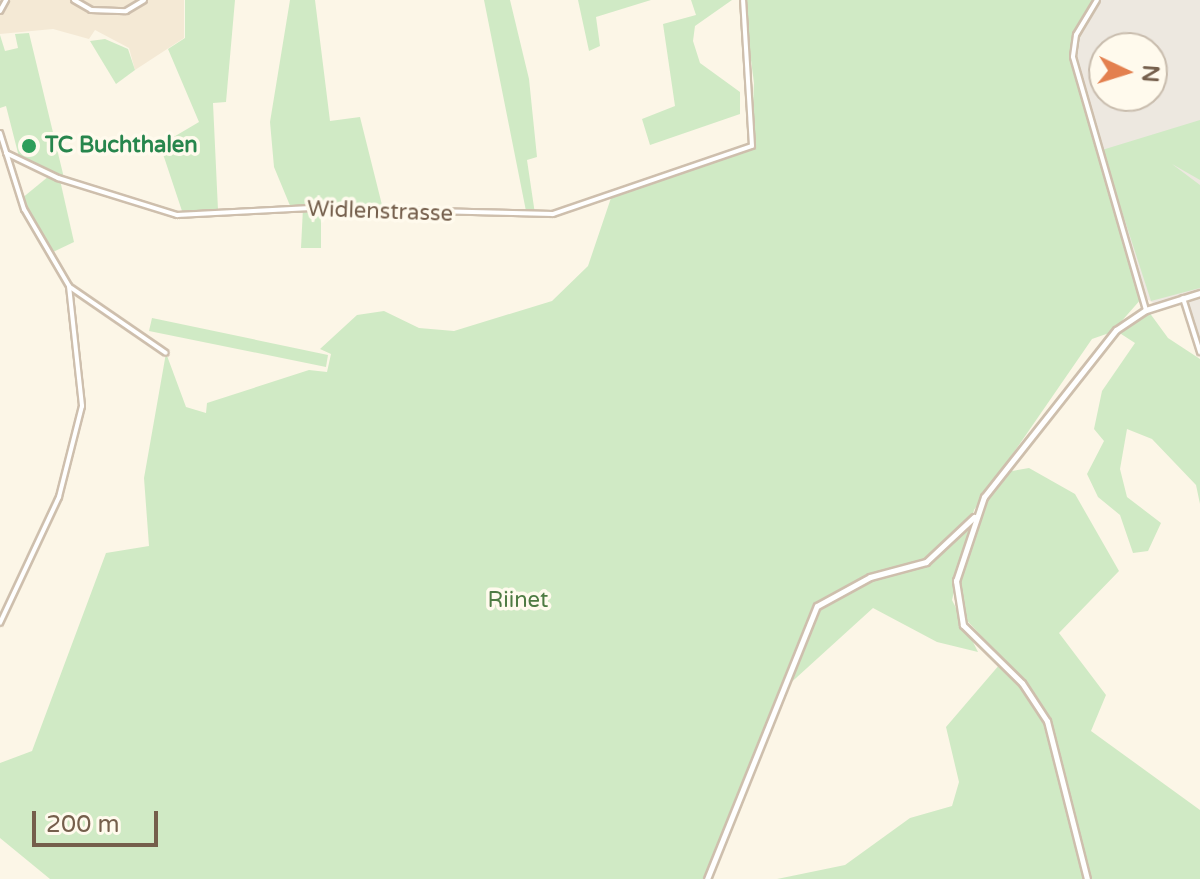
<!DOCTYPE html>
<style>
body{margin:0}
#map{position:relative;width:1200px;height:879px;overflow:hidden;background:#fcf6e7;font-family:"Varela Round",sans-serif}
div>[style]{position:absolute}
.residential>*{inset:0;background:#f4e9d5}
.industrial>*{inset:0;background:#ede8e0}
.green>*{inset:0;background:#d0eac5}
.roads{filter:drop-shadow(2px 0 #cebfad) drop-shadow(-2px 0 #cebfad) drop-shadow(0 2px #cebfad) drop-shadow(0 -2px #cebfad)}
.minor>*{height:4px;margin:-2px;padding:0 2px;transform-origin:2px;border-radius:2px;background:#fff}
.tertiary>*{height:5px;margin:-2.5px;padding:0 2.5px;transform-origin:2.5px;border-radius:2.5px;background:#fff}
.dots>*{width:22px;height:22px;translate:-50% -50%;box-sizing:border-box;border:4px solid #fffaed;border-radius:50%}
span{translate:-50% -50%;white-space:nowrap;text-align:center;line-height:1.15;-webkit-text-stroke:7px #fffaed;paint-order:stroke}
.leisure-label{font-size:22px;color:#27864d;font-weight:700}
.left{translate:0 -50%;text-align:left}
.street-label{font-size:22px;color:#755f4c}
.park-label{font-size:22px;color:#4e7b43}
.north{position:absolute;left:1088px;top:32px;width:80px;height:80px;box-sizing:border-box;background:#fffaed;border:2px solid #c8bcad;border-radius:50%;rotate:94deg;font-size:22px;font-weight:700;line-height:32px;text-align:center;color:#755f4c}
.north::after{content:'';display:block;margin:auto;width:28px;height:36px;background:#e3804f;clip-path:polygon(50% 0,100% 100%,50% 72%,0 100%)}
.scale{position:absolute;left:32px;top:811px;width:126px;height:36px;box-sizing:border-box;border:4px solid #755f4c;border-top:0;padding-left:10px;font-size:24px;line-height:28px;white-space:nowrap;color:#755f4c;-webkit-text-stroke:6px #fffaed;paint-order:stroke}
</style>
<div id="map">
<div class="residential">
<div style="clip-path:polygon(0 0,184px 0,184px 38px,135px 70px,129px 48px,95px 30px,89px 39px,53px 29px,0 34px)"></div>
</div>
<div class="industrial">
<div style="clip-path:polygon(evenodd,1097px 0,1200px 0,1200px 348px,1187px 297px,1157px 305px,1145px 298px,1073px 57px,1076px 35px,1097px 0,1104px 48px,1152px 48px,1152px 96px,1104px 96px,1104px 48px)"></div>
</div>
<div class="green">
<div style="clip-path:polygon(185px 0,235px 0,226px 102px,213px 103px,218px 210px,183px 214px,160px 145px,199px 122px,168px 49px,185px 38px)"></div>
<div style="clip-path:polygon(290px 0,315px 0,330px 121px,360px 117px,383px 209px,291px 208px,274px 167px,270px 122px)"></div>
<div style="clip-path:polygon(484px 0,510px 0,529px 79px,537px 157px,527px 160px,535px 214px,526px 211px)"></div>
<div style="clip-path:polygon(578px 0,651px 0,596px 17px,600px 46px,589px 51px)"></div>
<div style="clip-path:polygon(691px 0,732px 0,695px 26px,693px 41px,700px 63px,740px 92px,740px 114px,650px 145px,642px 119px,675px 106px,663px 24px,696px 15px)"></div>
<div style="clip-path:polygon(743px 0,1097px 0,1073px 53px,1142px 298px,1112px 332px,1092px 339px,974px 510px,952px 600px,978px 652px,937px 642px,873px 608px,785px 688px,711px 879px,50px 879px,0 838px,0 763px,32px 751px,106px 553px,149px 546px,144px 478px,166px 353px,186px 407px,206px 413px,207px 403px,309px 370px,327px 372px,331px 354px,320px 349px,357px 315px,384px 311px,419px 328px,454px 331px,552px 301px,588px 266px,612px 195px,751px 147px,754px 83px)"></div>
<div style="clip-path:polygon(29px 33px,64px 178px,19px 157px,6px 106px,0 108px,0 35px,5px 51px,18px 48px,15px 34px)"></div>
<div style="clip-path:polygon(105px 39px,128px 49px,135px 70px,116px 84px,90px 41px)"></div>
<div style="clip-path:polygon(1200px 120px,1200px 180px,1172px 164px,1200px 185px,1200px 288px,1151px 301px,1102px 150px)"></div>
<div style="clip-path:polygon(49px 176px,60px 180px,74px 242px,53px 252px,21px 199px)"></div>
<div style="clip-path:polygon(303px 208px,321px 208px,321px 248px,301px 248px)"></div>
<div style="clip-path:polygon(1149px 312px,1168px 338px,1200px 359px,1200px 504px,1196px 485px,1152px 439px,1127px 429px,1120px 469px,1127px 497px,1161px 523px,1148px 551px,1133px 553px,1120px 515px,1098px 497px,1087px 474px,1104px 441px,1094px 429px,1102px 391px,1135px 343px,1118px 332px)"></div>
<div style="clip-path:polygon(152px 318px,328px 355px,326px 367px,149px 331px)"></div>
<div style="clip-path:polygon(1029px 468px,1075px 494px,1119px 571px,1059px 633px,1106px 695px,1091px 731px,1200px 810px,1200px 879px,1089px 879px,1052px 729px,1026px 684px,960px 613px,958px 585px,981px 507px,1007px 472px)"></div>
<div style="clip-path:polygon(1000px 664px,1029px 695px,1049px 735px,1085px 879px,777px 879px,845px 865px,910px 818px,952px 806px,959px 782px,946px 727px)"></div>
</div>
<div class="roads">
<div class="minor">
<div style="left:74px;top:0;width:20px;rotate:30deg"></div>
<div style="left:91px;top:10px;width:35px;rotate:2deg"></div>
<div style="left:126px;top:11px;width:21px;rotate:-31deg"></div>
<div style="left:1097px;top:0;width:41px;rotate:121deg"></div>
<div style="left:1076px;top:35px;width:22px;rotate:98deg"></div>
<div style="left:1073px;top:57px;width:263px;rotate:73.9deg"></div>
<div style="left:0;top:11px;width:13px;rotate:-61deg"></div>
<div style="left:0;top:133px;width:80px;rotate:72.5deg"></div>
<div style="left:24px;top:209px;width:89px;rotate:59.7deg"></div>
<div style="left:69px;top:286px;width:121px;rotate:83.8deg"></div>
<div style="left:82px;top:406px;width:94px;rotate:104.2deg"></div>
<div style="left:59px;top:497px;width:139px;rotate:115.1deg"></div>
<div style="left:6px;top:153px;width:58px;rotate:25.7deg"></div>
<div style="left:58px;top:178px;width:125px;rotate:17.3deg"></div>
<div style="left:177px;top:215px;width:134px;rotate:-3deg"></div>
<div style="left:311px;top:208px;width:242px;rotate:1.4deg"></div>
<div style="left:553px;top:214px;width:210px;rotate:-18.9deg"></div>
<div style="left:752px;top:146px;width:146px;rotate:-93.5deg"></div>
<div style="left:70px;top:287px;width:116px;rotate:34.5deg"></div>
<div style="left:1183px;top:298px;width:57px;rotate:72.5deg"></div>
</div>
<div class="tertiary">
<div style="left:707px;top:879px;width:294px;rotate:-68.1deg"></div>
<div style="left:817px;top:606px;width:60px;rotate:-28.7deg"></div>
<div style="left:870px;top:577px;width:58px;rotate:-15deg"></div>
<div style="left:926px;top:562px;width:66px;rotate:-43.2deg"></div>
<div style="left:1087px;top:879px;width:163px;rotate:-104.2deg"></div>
<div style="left:1047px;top:721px;width:45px;rotate:-123.3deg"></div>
<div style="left:1022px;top:683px;width:83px;rotate:-135.5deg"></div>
<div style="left:963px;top:625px;width:45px;rotate:-99deg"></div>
<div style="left:956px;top:581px;width:89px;rotate:-71.6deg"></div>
<div style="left:984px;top:497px;width:213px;rotate:-51.7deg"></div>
<div style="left:1116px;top:330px;width:36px;rotate:-34deg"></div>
<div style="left:1146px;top:310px;width:57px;rotate:-17.5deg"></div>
</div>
</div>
<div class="dots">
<div style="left:29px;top:146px;background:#2e9e5b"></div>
</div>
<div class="leisure-label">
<span class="left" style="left:45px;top:146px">TC Buchthalen</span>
</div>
<div class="street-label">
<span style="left:380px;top:212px;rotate:2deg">Widlenstrasse</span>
</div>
<div class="park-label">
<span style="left:518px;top:601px">Riinet</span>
</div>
<div class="north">N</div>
<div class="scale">200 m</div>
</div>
